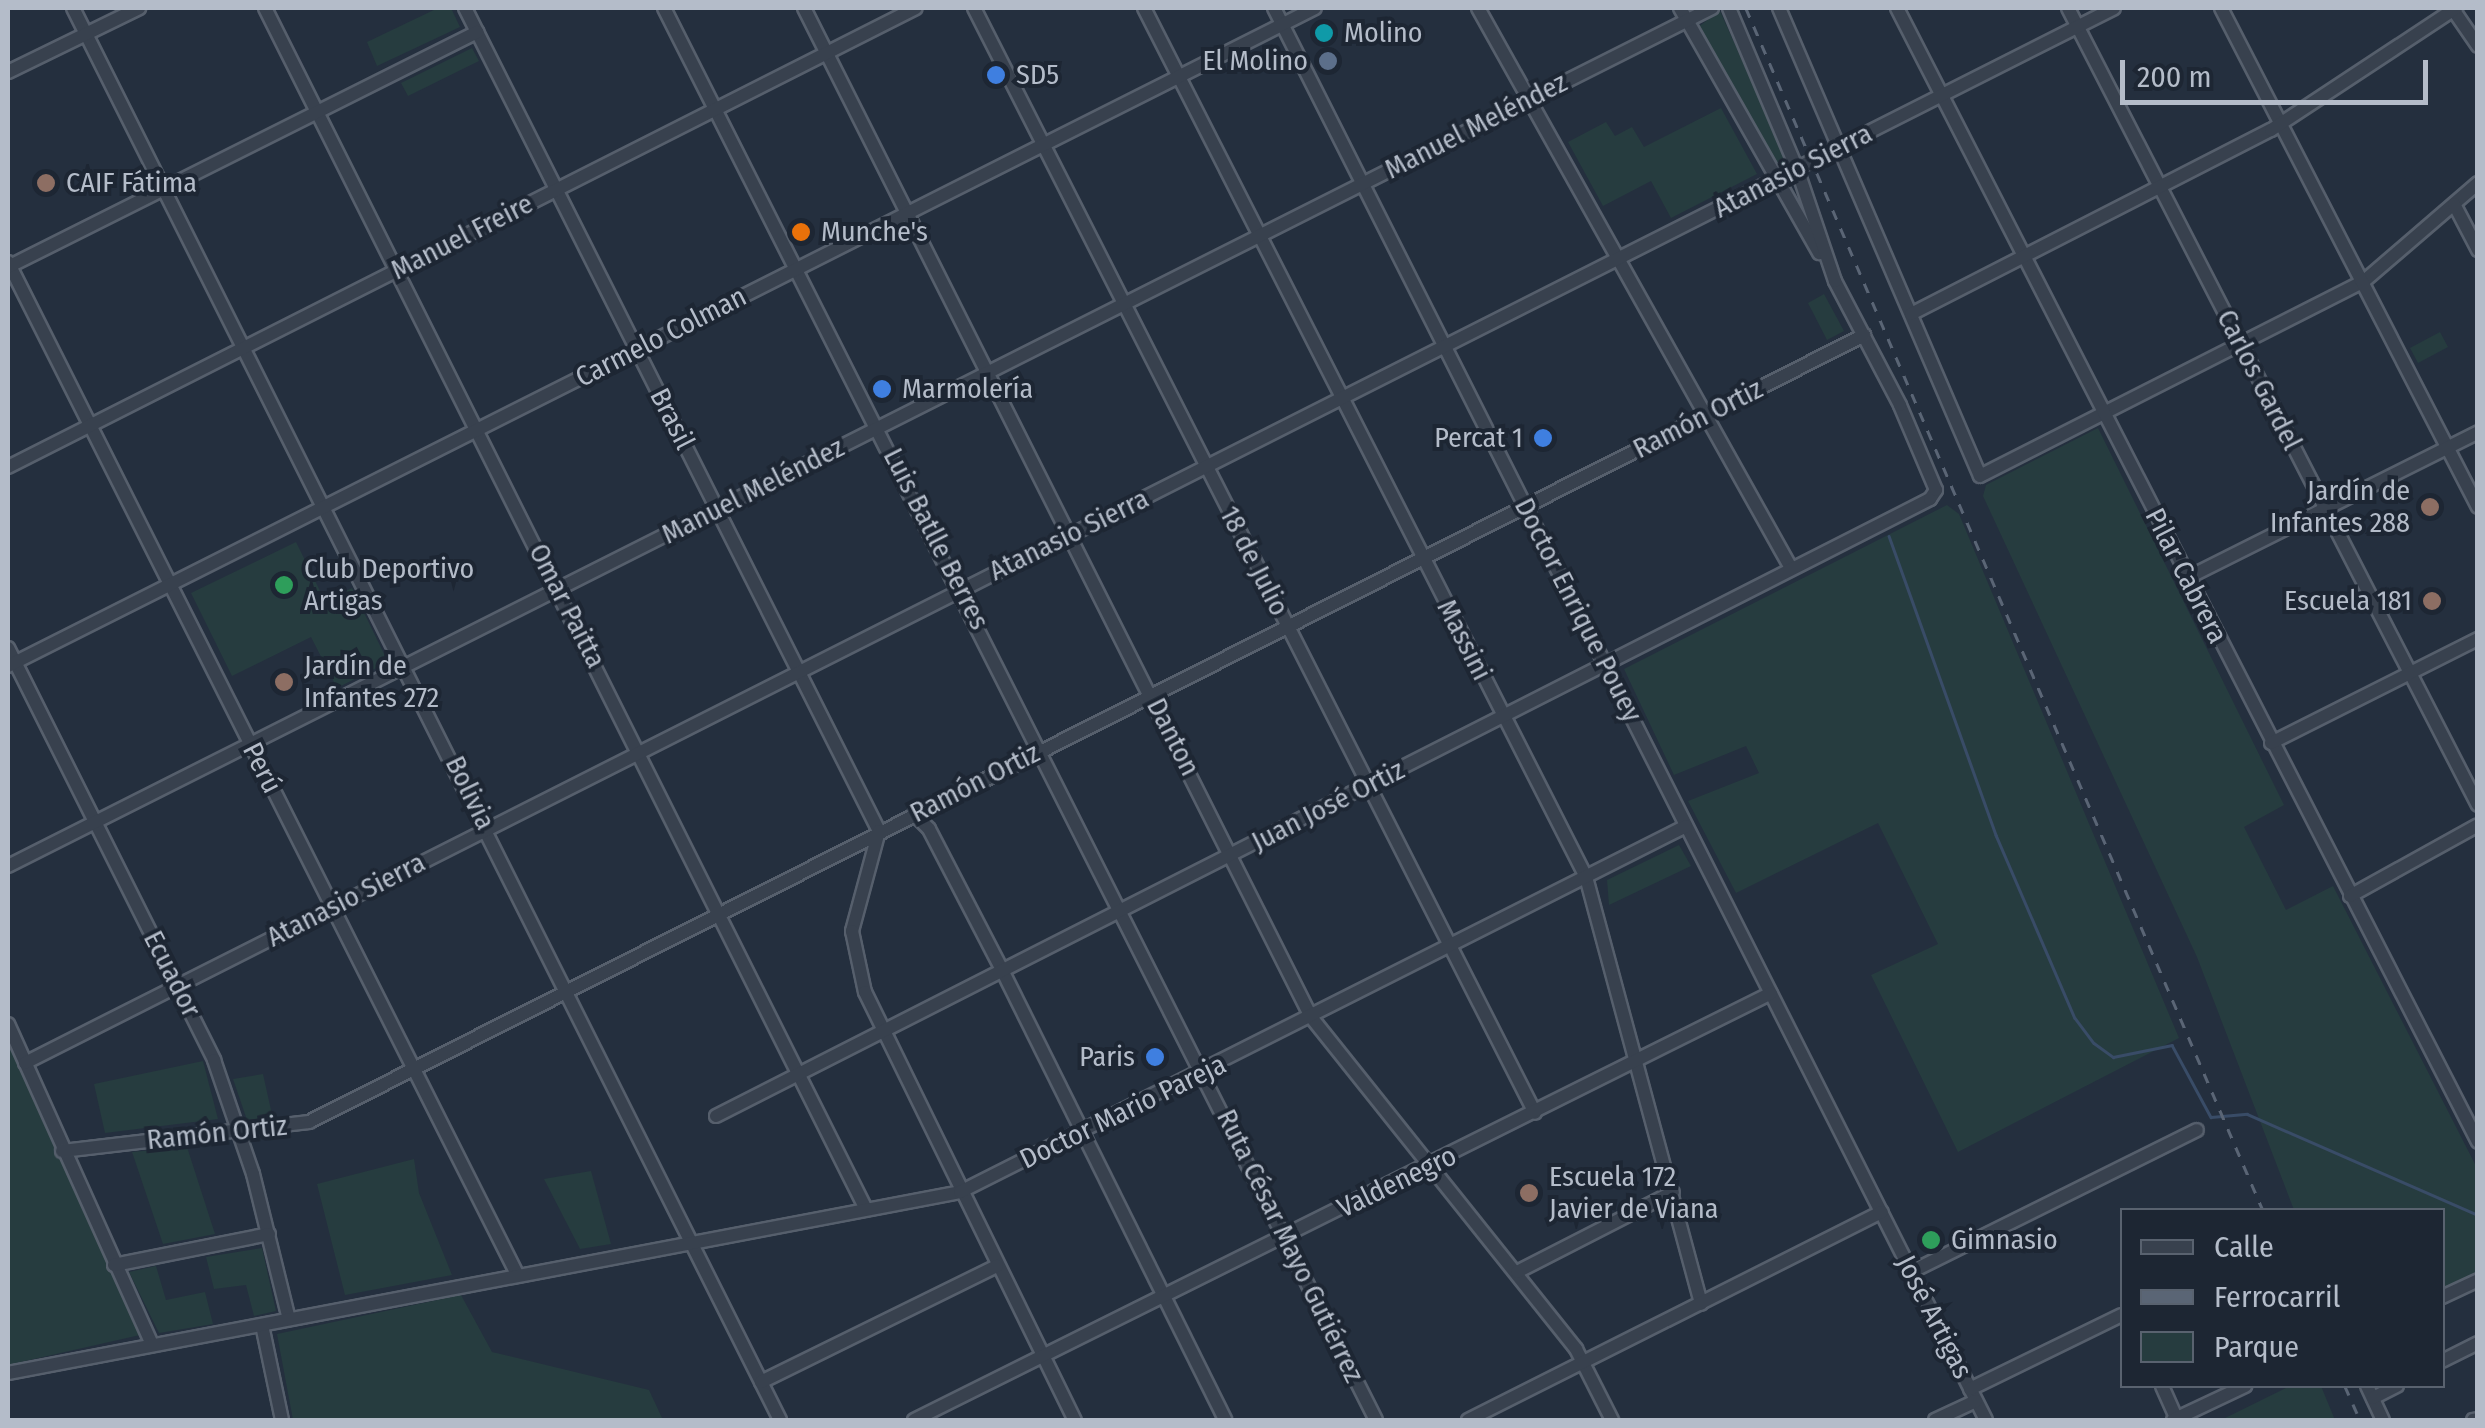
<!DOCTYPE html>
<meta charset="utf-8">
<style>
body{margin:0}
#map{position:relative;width:2485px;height:1428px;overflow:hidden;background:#242f3e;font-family:"Fira Sans Condensed",sans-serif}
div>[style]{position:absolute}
.green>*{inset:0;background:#263c3f}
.stream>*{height:2.5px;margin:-1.25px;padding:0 1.25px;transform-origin:1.25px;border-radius:1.25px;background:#394c67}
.roads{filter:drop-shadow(2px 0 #565f6c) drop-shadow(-2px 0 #565f6c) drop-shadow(0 2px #565f6c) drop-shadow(0 -2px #565f6c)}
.minor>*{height:12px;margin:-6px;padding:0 6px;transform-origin:6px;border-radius:6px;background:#38414e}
.rail>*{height:2.5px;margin-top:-1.25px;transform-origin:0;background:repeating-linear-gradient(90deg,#5a6575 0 10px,transparent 0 20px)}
.dots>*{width:28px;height:28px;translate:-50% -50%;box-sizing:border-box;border:5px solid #1d2633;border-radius:50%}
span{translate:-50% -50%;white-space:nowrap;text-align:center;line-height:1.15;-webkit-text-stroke:8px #1d2633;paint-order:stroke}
.poi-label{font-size:28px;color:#b4bcc9}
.left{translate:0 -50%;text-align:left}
.right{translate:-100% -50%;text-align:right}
.street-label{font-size:28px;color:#b4bcc9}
.frame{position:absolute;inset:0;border:10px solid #b4bcc9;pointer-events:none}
.legend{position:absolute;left:2120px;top:1208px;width:325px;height:180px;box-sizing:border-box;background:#1d2633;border:2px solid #59626f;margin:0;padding:12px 18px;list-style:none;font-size:30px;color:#b4bcc9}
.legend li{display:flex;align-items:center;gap:20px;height:50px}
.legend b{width:50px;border:2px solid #59626f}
.scale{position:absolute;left:2120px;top:60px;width:308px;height:45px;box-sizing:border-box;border:5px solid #b4bcc9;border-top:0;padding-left:12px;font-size:30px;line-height:35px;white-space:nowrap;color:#b4bcc9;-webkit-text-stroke:8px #1d2633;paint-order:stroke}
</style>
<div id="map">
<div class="green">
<div style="clip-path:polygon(438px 8px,451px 8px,460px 27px,377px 66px,367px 42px)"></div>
<div style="clip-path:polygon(1720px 11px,1789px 165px,1780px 171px,1698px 27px)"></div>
<div style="clip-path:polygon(472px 48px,479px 61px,408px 96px,401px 83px)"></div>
<div style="clip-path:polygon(1721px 108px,1757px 174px,1671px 218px,1651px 181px,1603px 206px,1568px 142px,1606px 122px,1615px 136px,1632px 127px,1644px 147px)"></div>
<div style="clip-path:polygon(1824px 294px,1844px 331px,1827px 340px,1808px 303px)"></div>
<div style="clip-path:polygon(2440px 332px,2448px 347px,2418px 363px,2410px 348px)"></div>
<div style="clip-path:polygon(2098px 428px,2284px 805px,2244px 827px,2286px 910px,2333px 886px,2477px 1168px,2477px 1273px,2443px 1290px,2442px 1210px,2294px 1210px,2197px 957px,1983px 496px,1986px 485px)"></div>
<div style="clip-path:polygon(1947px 505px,1959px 514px,2179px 1038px,1958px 1152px,1871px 975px,1938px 944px,1878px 823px,1736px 893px,1688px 801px,1759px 773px,1746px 746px,1674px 775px,1624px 669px)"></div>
<div style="clip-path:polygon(296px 542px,325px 601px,352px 588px,388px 662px,337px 688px,311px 637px,232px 676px,191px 593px)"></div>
<div style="clip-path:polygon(1679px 845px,1691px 866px,1609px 905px,1607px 880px)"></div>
<div style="clip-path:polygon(8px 1034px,140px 1335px,12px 1364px,8px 1364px)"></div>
<div style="clip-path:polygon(203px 1061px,218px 1119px,105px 1133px,94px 1084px)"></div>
<div style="clip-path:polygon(263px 1074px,273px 1119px,248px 1123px,233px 1079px)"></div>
<div style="clip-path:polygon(187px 1147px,215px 1234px,163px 1244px,132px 1152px)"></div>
<div style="clip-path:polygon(414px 1159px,419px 1193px,452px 1275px,345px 1295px,317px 1184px)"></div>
<div style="clip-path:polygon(591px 1171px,611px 1244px,580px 1249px,544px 1179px)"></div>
<div style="clip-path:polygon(262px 1248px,276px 1311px,254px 1316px,246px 1285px,214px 1289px,206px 1257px)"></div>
<div style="clip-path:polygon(156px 1266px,166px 1300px,205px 1292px,213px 1324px,159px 1333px,129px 1272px)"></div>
<div style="clip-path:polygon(461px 1295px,492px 1352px,649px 1390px,663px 1420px,293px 1420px,277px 1334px)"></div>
<div style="clip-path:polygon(2290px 1386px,2321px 1386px,2335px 1420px,2221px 1420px)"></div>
</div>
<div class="stream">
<div style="left:1889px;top:536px;width:318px;rotate:70.3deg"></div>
<div style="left:1996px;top:835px;width:199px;rotate:66.7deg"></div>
<div style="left:2075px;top:1018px;width:31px;rotate:53deg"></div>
<div style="left:2094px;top:1043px;width:24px;rotate:36deg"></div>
<div style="left:2113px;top:1057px;width:60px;rotate:-11.5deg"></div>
<div style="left:2172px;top:1045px;width:82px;rotate:61.6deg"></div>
<div style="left:2211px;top:1117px;width:36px;rotate:-5deg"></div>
<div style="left:2247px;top:1114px;width:252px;rotate:23.6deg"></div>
</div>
<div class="roads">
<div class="minor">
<div style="left:73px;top:8px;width:1579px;rotate:63.4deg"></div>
<div style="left:265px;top:8px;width:1341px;rotate:63.42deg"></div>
<div style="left:465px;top:8px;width:921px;rotate:63.3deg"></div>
<div style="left:879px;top:831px;width:104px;rotate:105.1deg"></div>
<div style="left:852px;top:931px;width:62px;rotate:78deg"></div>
<div style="left:865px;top:992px;width:477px;rotate:63.9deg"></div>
<div style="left:664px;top:8px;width:1581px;rotate:63.24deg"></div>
<div style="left:804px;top:8px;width:1129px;rotate:63.32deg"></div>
<div style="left:1311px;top:1017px;width:425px;rotate:51.4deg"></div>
<div style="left:1576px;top:1349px;width:80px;rotate:63.1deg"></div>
<div style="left:974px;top:8px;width:1239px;rotate:63.08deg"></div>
<div style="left:1144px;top:8px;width:975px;rotate:63.04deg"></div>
<div style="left:1586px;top:877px;width:442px;rotate:74.9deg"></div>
<div style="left:1274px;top:8px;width:1581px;rotate:63.24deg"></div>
<div style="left:1478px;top:8px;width:642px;rotate:60.8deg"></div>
<div style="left:1680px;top:8px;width:282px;rotate:60.4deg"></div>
<div style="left:1779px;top:8px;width:509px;rotate:66.76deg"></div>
<div style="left:1980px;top:476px;width:429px;rotate:-26.9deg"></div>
<div style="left:2363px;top:282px;width:152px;rotate:-40.7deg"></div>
<div style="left:1897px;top:8px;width:1274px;rotate:62.87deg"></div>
<div style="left:2068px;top:8px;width:896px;rotate:62.78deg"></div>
<div style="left:2221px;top:8px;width:561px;rotate:62.75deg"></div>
<div style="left:2452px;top:8px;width:46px;rotate:55.6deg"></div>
<div style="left:8px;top:72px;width:146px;rotate:-26deg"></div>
<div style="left:2454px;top:204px;width:52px;rotate:62.4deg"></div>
<div style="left:8px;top:262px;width:1133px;rotate:63.3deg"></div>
<div style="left:8px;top:267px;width:525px;rotate:-26.61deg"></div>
<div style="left:1911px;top:314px;width:404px;rotate:-27.1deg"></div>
<div style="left:2271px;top:130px;width:222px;rotate:-33.4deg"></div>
<div style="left:8px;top:467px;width:1017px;rotate:-26.82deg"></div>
<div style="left:2187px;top:578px;width:326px;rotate:-26.6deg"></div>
<div style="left:8px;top:648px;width:461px;rotate:63.4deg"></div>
<div style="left:214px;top:1060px;width:120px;rotate:71.1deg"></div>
<div style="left:253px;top:1174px;width:149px;rotate:76.1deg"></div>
<div style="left:8px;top:666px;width:1463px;rotate:-26.72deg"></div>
<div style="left:2271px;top:743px;width:232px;rotate:-26.7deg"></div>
<div style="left:914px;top:814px;width:21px;rotate:45deg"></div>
<div style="left:929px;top:829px;width:161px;rotate:62.6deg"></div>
<div style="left:1003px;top:972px;width:500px;rotate:63.6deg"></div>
<div style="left:8px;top:866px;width:1908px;rotate:-26.73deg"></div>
<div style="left:2350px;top:896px;width:146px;rotate:-29deg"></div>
<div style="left:8px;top:1024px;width:352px;rotate:65.8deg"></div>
<div style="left:25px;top:1063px;width:2340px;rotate:-26.79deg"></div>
<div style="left:716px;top:1116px;width:1362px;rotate:-26.94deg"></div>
<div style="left:1930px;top:499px;width:11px;rotate:-56deg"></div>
<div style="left:1936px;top:490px;width:92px;rotate:-113deg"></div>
<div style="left:1900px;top:405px;width:140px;rotate:-117.7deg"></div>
<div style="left:1835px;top:281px;width:118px;rotate:-108.7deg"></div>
<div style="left:1797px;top:169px;width:175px;rotate:-112.9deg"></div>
<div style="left:62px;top:1151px;width:249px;rotate:-6.7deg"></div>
<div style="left:309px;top:1122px;width:1743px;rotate:-26.84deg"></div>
<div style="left:114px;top:1265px;width:158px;rotate:-11.3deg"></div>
<div style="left:1517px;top:1272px;width:175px;rotate:-27.1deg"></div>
<div style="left:1911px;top:1272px;width:319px;rotate:-26.4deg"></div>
<div style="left:2442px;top:1297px;width:40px;rotate:-25deg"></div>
<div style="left:262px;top:1325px;width:97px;rotate:78.1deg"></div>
<div style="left:2442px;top:1361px;width:40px;rotate:-26.6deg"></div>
<div style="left:8px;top:1373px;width:969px;rotate:-10.76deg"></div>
<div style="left:960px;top:1192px;width:813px;rotate:-26.75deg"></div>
<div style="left:761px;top:1382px;width:263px;rotate:-26.2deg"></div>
<div style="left:2162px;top:1386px;width:36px;rotate:66deg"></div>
<div style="left:2367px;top:1386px;width:38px;rotate:65deg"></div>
<div style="left:1970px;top:1389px;width:169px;rotate:-26deg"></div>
<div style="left:2373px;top:1398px;width:27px;rotate:-27deg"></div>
<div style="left:914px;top:1420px;width:957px;rotate:-26.48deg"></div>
<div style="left:1468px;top:1420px;width:463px;rotate:-26.7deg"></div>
<div style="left:1935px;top:1420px;width:45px;rotate:-24.9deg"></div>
<div style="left:2173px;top:1420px;width:80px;rotate:-25.3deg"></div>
<div style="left:2473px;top:1420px;width:5px;rotate:-11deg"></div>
</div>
</div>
<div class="rail">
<div style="left:1746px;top:8px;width:1308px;rotate:66.73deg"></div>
<div style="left:2345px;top:1386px;width:37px;rotate:66deg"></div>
</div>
<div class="dots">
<div style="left:1324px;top:33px;background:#0f9aa8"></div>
<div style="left:1328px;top:61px;background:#5c6f8a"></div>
<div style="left:996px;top:75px;background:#3f7fe0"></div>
<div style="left:46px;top:183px;background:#8d6e63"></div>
<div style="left:801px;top:232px;background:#e8710a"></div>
<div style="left:882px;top:389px;background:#3f7fe0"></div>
<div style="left:1543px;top:438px;background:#3f7fe0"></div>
<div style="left:2430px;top:507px;background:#8d6e63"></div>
<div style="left:284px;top:585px;background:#2e9e5b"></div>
<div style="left:2432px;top:601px;background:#8d6e63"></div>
<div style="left:284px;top:682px;background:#8d6e63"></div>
<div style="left:1155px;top:1057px;background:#3f7fe0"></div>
<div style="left:1529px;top:1193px;background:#8d6e63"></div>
<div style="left:1931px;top:1240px;background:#2e9e5b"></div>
</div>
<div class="poi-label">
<span class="left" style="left:1344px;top:33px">Molino</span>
<span class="right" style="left:1308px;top:61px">El Molino</span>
<span class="left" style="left:1016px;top:75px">SD5</span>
<span class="left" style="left:66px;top:183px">CAIF Fátima</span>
<span class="left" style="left:821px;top:232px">Munche's</span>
<span class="left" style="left:902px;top:389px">Marmolería</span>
<span class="right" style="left:1523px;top:438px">Percat 1</span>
<span class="right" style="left:2410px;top:507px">Jardín de<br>Infantes 288</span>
<span class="left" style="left:304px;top:585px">Club Deportivo<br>Artigas</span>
<span class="right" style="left:2412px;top:601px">Escuela 181</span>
<span class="left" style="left:304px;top:682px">Jardín de<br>Infantes 272</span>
<span class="right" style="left:1135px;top:1057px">Paris</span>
<span class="left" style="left:1549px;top:1193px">Escuela 172<br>Javier de Viana</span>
<span class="left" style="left:1951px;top:1240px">Gimnasio</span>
</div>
<div class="street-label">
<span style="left:1476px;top:126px;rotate:-27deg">Manuel Meléndez</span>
<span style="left:1793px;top:171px;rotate:-27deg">Atanasio Sierra</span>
<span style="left:462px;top:237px;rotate:-27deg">Manuel Freire</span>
<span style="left:661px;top:337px;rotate:-27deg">Carmelo Colman</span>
<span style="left:2259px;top:380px;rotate:63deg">Carlos Gardel</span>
<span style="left:672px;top:419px;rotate:63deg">Brasil</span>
<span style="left:1698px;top:419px;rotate:-27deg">Ramón Ortiz</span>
<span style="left:753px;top:491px;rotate:-27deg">Manuel Meléndez</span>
<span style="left:1069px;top:535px;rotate:-26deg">Atanasio Sierra</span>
<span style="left:936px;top:539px;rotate:63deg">Luis Batlle Berres</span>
<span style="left:1254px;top:561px;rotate:63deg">18 de Julio</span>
<span style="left:2186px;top:576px;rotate:63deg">Pilar Cabrera</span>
<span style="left:567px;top:606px;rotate:63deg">Omar Paitta</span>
<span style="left:1578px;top:610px;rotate:63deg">Doctor Enrique Pouey</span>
<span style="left:1464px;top:640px;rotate:63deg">Massini</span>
<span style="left:1173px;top:737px;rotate:63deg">Danton</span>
<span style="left:262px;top:768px;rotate:63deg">Perú</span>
<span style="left:975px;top:783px;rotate:-27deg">Ramón Ortiz</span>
<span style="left:470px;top:793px;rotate:64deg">Bolivia</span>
<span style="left:1328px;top:806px;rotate:-27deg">Juan José Ortiz</span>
<span style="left:346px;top:900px;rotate:-27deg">Atanasio Sierra</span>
<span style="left:172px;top:974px;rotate:63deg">Ecuador</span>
<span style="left:1123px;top:1112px;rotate:-26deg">Doctor Mario Pareja</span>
<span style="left:217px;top:1133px;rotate:-6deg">Ramón Ortiz</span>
<span style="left:1397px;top:1182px;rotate:-26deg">Valdenegro</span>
<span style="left:1290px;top:1246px;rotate:64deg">Ruta César Mayo Gutiérrez</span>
<span style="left:1934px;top:1317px;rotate:63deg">José Artigas</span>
</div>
<div class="frame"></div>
<ul class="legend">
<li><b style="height:12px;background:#38414e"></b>Calle</li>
<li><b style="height:12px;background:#5a6575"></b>Ferrocarril</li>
<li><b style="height:28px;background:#263c3f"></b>Parque</li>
</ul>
<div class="scale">200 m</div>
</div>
